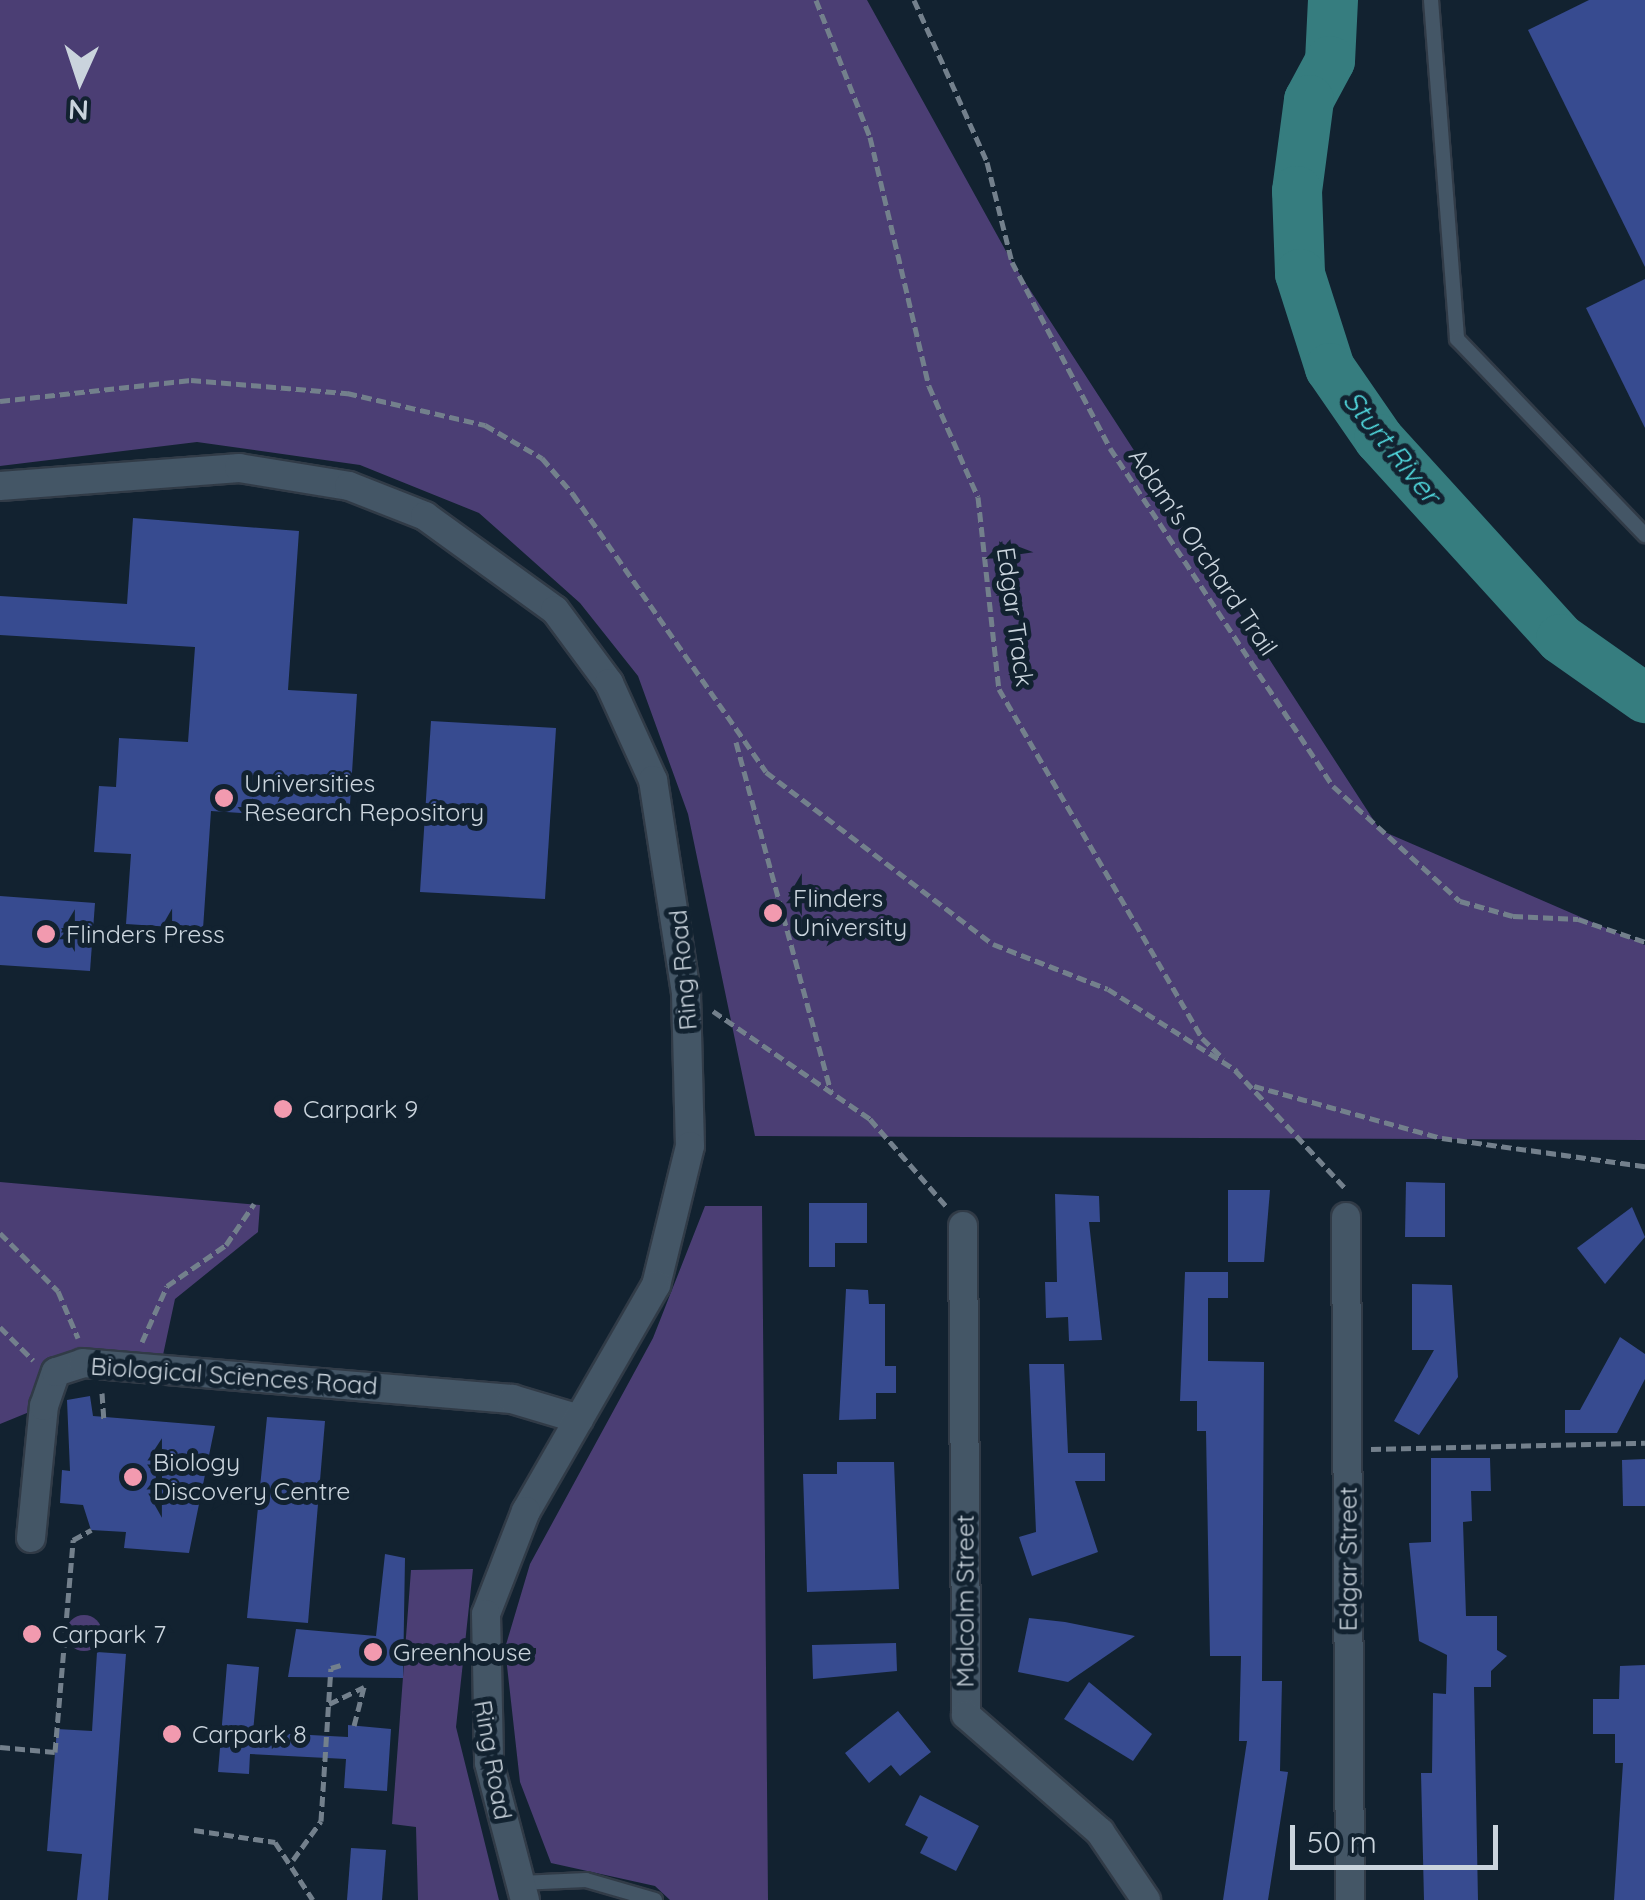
<!DOCTYPE html>
<style>
body{margin:0}
#map{position:relative;width:1645px;height:1900px;overflow:hidden;background:#122230;font-family:Quicksand,sans-serif}
div>[style]{position:absolute}
.green>*{inset:0;background:#4b3e74}
.round{border-radius:50%}
.river>*{height:50px;margin:-25px;padding:0 25px;transform-origin:25px;border-radius:25px;background:#367d7f}
.building>*{inset:0;background:#374b90}
.path>*{height:5px;margin-top:-2.5px;transform-origin:0;background:repeating-linear-gradient(90deg,#73808c 0 10px,transparent 0 15px)}
.roads{filter:drop-shadow(2px 0 #313b47) drop-shadow(-2px 0 #313b47) drop-shadow(0 2px #313b47) drop-shadow(0 -2px #313b47)}
.service>*{height:14px;margin:-7px;padding:0 7px;transform-origin:7px;border-radius:7px;background:#445666}
.minor>*{height:28px;margin:-14px;padding:0 14px;transform-origin:14px;border-radius:14px;background:#445666}
.tertiary>*{height:28px;margin:-14px;padding:0 14px;transform-origin:14px;border-radius:14px;background:#445666}
.dots>*{width:28px;height:28px;translate:-50% -50%;box-sizing:border-box;border:5px solid #122230;border-radius:50%}
span{translate:-50% -50%;white-space:nowrap;text-align:center;line-height:1.15;-webkit-text-stroke:10px #122230;paint-order:stroke}
.street-label{font-size:25px;color:#cad4dd}
.poi-label{font-size:25px;color:#cad4dd}
.left{translate:0 -50%;text-align:left}
.water-label{font-size:28px;color:#52dce1;font-style:italic}
.north{position:absolute;left:30px;top:30px;width:100px;height:100px;-webkit-text-stroke:8px #122230;paint-order:stroke;rotate:183deg;font-size:28px;font-weight:700;line-height:40px;text-align:center;color:#cad4dd}
.north::after{content:'';display:block;margin:auto;width:35px;height:45px;background:#cad4dd;clip-path:polygon(50% 0,100% 100%,50% 72%,0 100%)}
.scale{position:absolute;left:1290px;top:1825px;width:208px;height:45px;box-sizing:border-box;border:5px solid #cad4dd;border-top:0;padding-left:12px;font-size:30px;line-height:35px;white-space:nowrap;color:#cad4dd;-webkit-text-stroke:8px #122230;paint-order:stroke}
</style>
<div id="map">
<div class="green">
<div style="clip-path:polygon(0 0,867px 0,1012px 262px,1380px 830px,1645px 945px,1645px 1140px,755px 1136px,688px 814px,638px 676px,580px 603px,479px 513px,360px 465px,197px 442px,0 466px)"></div>
<div style="clip-path:polygon(0 1182px,260px 1205px,258px 1232px,175px 1299px,160px 1369px,83px 1363px,44px 1406px,0 1424px)"></div>
<div style="clip-path:polygon(705px 1206px,762px 1206px,768px 1900px,670px 1900px,655px 1886px,551px 1863px,520px 1782px,505px 1648px,530px 1564px,653px 1338px)"></div>
<div style="clip-path:polygon(473px 1569px,456px 1727px,499px 1900px,418px 1900px,416px 1827px,392px 1824px,411px 1570px)"></div>
<div class="round" style="left:66px;top:1615px;width:36px;height:36px"></div>
</div>
<div class="river">
<div style="left:1333px;top:0;width:61px;rotate:92.8deg"></div>
<div style="left:1330px;top:61px;width:44px;rotate:118.3deg"></div>
<div style="left:1309px;top:100px;width:92px;rotate:97.5deg"></div>
<div style="left:1297px;top:191px;width:83px;rotate:87.9deg"></div>
<div style="left:1300px;top:274px;width:99px;rotate:72.3deg"></div>
<div style="left:1330px;top:368px;width:86px;rotate:55.4deg"></div>
<div style="left:1379px;top:439px;width:270px;rotate:47.7deg"></div>
<div style="left:1561px;top:639px;width:103px;rotate:35.1deg"></div>
</div>
<div class="building">
<div style="clip-path:polygon(1589px 0,1645px 0,1645px 267px,1528px 30px)"></div>
<div style="clip-path:polygon(1645px 279px,1645px 428px,1586px 308px)"></div>
<div style="clip-path:polygon(133px 518px,299px 531px,288px 690px,357px 694px,349px 820px,211px 811px,203px 929px,126px 924px,131px 854px,94px 852px,99px 786px,116px 787px,119px 738px,188px 742px,195px 647px,0 635px,0 596px,127px 604px)"></div>
<div style="clip-path:polygon(431px 721px,556px 728px,545px 899px,420px 892px)"></div>
<div style="clip-path:polygon(0 896px,95px 903px,90px 971px,0 965px)"></div>
<div style="clip-path:polygon(1406px 1182px,1445px 1183px,1445px 1237px,1405px 1237px)"></div>
<div style="clip-path:polygon(1228px 1190px,1270px 1190px,1264px 1262px,1228px 1262px)"></div>
<div style="clip-path:polygon(1055px 1194px,1099px 1196px,1100px 1222px,1089px 1222px,1102px 1340px,1069px 1341px,1068px 1317px,1046px 1318px,1045px 1282px,1057px 1282px)"></div>
<div style="clip-path:polygon(809px 1203px,867px 1203px,867px 1243px,835px 1243px,835px 1267px,809px 1267px)"></div>
<div style="clip-path:polygon(1632px 1207px,1645px 1237px,1605px 1284px,1577px 1248px)"></div>
<div style="clip-path:polygon(1185px 1272px,1228px 1272px,1228px 1298px,1208px 1298px,1208px 1361px,1264px 1362px,1262px 1681px,1282px 1681px,1280px 1771px,1288px 1772px,1268px 1900px,1223px 1900px,1247px 1741px,1239px 1741px,1241px 1656px,1210px 1656px,1206px 1431px,1197px 1431px,1197px 1401px,1180px 1401px)"></div>
<div style="clip-path:polygon(1412px 1284px,1452px 1285px,1458px 1377px,1419px 1435px,1394px 1421px,1434px 1350px,1412px 1350px)"></div>
<div style="clip-path:polygon(846px 1289px,868px 1290px,869px 1304px,885px 1304px,885px 1366px,896px 1366px,896px 1393px,876px 1393px,876px 1419px,839px 1420px)"></div>
<div style="clip-path:polygon(1620px 1337px,1645px 1354px,1645px 1379px,1617px 1433px,1565px 1433px,1565px 1410px,1580px 1410px)"></div>
<div style="clip-path:polygon(1029px 1364px,1064px 1364px,1068px 1453px,1105px 1453px,1105px 1481px,1075px 1481px,1098px 1552px,1032px 1576px,1019px 1537px,1036px 1532px)"></div>
<div style="clip-path:polygon(90px 1396px,93px 1416px,215px 1426px,189px 1553px,124px 1548px,126px 1532px,91px 1530px,83px 1505px,60px 1503px,62px 1470px,70px 1471px,67px 1400px)"></div>
<div style="clip-path:polygon(267px 1417px,325px 1421px,308px 1623px,247px 1618px)"></div>
<div style="clip-path:polygon(1431px 1458px,1490px 1458px,1491px 1491px,1471px 1491px,1472px 1521px,1463px 1522px,1466px 1616px,1497px 1616px,1497px 1650px,1507px 1656px,1491px 1671px,1491px 1687px,1474px 1687px,1478px 1900px,1424px 1900px,1421px 1773px,1432px 1773px,1433px 1693px,1446px 1694px,1447px 1655px,1419px 1641px,1409px 1543px,1431px 1542px)"></div>
<div style="clip-path:polygon(1645px 1459px,1645px 1506px,1623px 1506px,1622px 1460px)"></div>
<div style="clip-path:polygon(837px 1462px,894px 1462px,899px 1589px,807px 1592px,803px 1474px,837px 1474px)"></div>
<div style="clip-path:polygon(385px 1554px,405px 1558px,403px 1678px,288px 1677px,296px 1629px,376px 1636px)"></div>
<div style="clip-path:polygon(1029px 1618px,1065px 1622px,1135px 1636px,1068px 1682px,1018px 1672px)"></div>
<div style="clip-path:polygon(896px 1643px,897px 1671px,813px 1679px,812px 1645px)"></div>
<div style="clip-path:polygon(97px 1652px,126px 1654px,108px 1900px,77px 1900px,82px 1854px,47px 1851px,57px 1729px,92px 1731px)"></div>
<div style="clip-path:polygon(227px 1664px,259px 1667px,253px 1732px,348px 1737px,348px 1725px,391px 1729px,387px 1791px,344px 1788px,346px 1759px,250px 1754px,249px 1774px,218px 1772px)"></div>
<div style="clip-path:polygon(1645px 1665px,1645px 1900px,1614px 1900px,1623px 1763px,1615px 1763px,1615px 1734px,1593px 1734px,1593px 1699px,1619px 1699px,1620px 1666px)"></div>
<div style="clip-path:polygon(1089px 1682px,1152px 1734px,1133px 1761px,1064px 1719px)"></div>
<div style="clip-path:polygon(898px 1711px,931px 1752px,900px 1776px,891px 1765px,869px 1783px,845px 1753px)"></div>
<div style="clip-path:polygon(920px 1795px,979px 1826px,956px 1871px,920px 1853px,928px 1837px,905px 1825px)"></div>
<div style="clip-path:polygon(351px 1848px,386px 1850px,382px 1900px,347px 1900px)"></div>
</div>
<div class="path">
<div style="left:816px;top:0;width:147px;rotate:68.5deg"></div>
<div style="left:870px;top:137px;width:256px;rotate:76.7deg"></div>
<div style="left:929px;top:386px;width:121px;rotate:66.2deg"></div>
<div style="left:978px;top:497px;width:193px;rotate:83.8deg"></div>
<div style="left:999px;top:689px;width:404px;rotate:59.8deg"></div>
<div style="left:1202px;top:1038px;width:30px;rotate:44deg"></div>
<div style="left:914px;top:0;width:178px;rotate:65.7deg"></div>
<div style="left:987px;top:162px;width:103px;rotate:76deg"></div>
<div style="left:1012px;top:262px;width:210px;rotate:62.2deg"></div>
<div style="left:1110px;top:448px;width:405px;rotate:56.6deg"></div>
<div style="left:1333px;top:786px;width:171px;rotate:42.2deg"></div>
<div style="left:1460px;top:901px;width:55px;rotate:15.8deg"></div>
<div style="left:1513px;top:916px;width:65px;rotate:2.6deg"></div>
<div style="left:1578px;top:919px;width:71px;rotate:18.9deg"></div>
<div style="left:0;top:401px;width:192px;rotate:-6.3deg"></div>
<div style="left:191px;top:380px;width:157px;rotate:4.8deg"></div>
<div style="left:347px;top:393px;width:142px;rotate:13.1deg"></div>
<div style="left:485px;top:425px;width:66px;rotate:30.1deg"></div>
<div style="left:542px;top:458px;width:48px;rotate:49.3deg"></div>
<div style="left:573px;top:494px;width:338px;rotate:55.2deg"></div>
<div style="left:766px;top:772px;width:285px;rotate:37.2deg"></div>
<div style="left:993px;top:944px;width:123px;rotate:21.4deg"></div>
<div style="left:1108px;top:989px;width:153px;rotate:32.4deg"></div>
<div style="left:736px;top:742px;width:363px;rotate:74.8deg"></div>
<div style="left:713px;top:1011px;width:191px;rotate:34.5deg"></div>
<div style="left:870px;top:1119px;width:118px;rotate:48.8deg"></div>
<div style="left:1235px;top:1070px;width:163px;rotate:47deg"></div>
<div style="left:1254px;top:1086px;width:195px;rotate:15.5deg"></div>
<div style="left:1442px;top:1138px;width:205px;rotate:7.9deg"></div>
<div style="left:0;top:1233px;width:82px;rotate:45deg"></div>
<div style="left:58px;top:1291px;width:51px;rotate:66.9deg"></div>
<div style="left:0;top:1327px;width:47px;rotate:45deg"></div>
<div style="left:142px;top:1342px;width:61px;rotate:-65.9deg"></div>
<div style="left:167px;top:1286px;width:72px;rotate:-34.8deg"></div>
<div style="left:226px;top:1245px;width:50px;rotate:-55.7deg"></div>
<div style="left:102px;top:1393px;width:26px;rotate:86deg"></div>
<div style="left:1371px;top:1449px;width:274px;rotate:-1.3deg"></div>
<div style="left:329px;top:1704px;width:39px;rotate:-26deg"></div>
<div style="left:364px;top:1687px;width:40px;rotate:104.4deg"></div>
<div style="left:0;top:1747px;width:55px;rotate:5.2deg"></div>
<div style="left:55px;top:1752px;width:213px;rotate:-85.1deg"></div>
<div style="left:73px;top:1540px;width:21px;rotate:-29deg"></div>
<div style="left:194px;top:1830px;width:82px;rotate:8.4deg"></div>
<div style="left:275px;top:1842px;width:69px;rotate:56.8deg"></div>
<div style="left:293px;top:1860px;width:48px;rotate:-54.3deg"></div>
<div style="left:321px;top:1821px;width:153px;rotate:-86.3deg"></div>
<div style="left:331px;top:1668px;width:10px;rotate:-17deg"></div>
</div>
<div class="roads">
<div class="service">
<div style="left:1431px;top:0;width:340px;rotate:85.6deg"></div>
<div style="left:1457px;top:339px;width:272px;rotate:46.2deg"></div>
<div style="left:520px;top:1883px;width:66px;rotate:-2.6deg"></div>
<div style="left:586px;top:1880px;width:72px;rotate:16.2deg"></div>
</div>
<div class="minor">
<div style="left:1346px;top:1217px;width:683px;rotate:89.66deg"></div>
<div style="left:963px;top:1226px;width:489px;rotate:89.6deg"></div>
<div style="left:966px;top:1715px;width:178px;rotate:41.1deg"></div>
<div style="left:1100px;top:1832px;width:82px;rotate:55.9deg"></div>
<div style="left:31px;top:1538px;width:133px;rotate:-84.4deg"></div>
<div style="left:44px;top:1406px;width:36px;rotate:-71deg"></div>
<div style="left:56px;top:1372px;width:28px;rotate:-18deg"></div>
<div style="left:83px;top:1363px;width:431px;rotate:4.8deg"></div>
<div style="left:512px;top:1399px;width:70px;rotate:16.6deg"></div>
</div>
<div class="tertiary">
<div style="left:0;top:486px;width:240px;rotate:-4.3deg"></div>
<div style="left:239px;top:468px;width:111px;rotate:9.3deg"></div>
<div style="left:349px;top:486px;width:82px;rotate:21.5deg"></div>
<div style="left:425px;top:516px;width:160px;rotate:35.9deg"></div>
<div style="left:555px;top:610px;width:91px;rotate:53.5deg"></div>
<div style="left:609px;top:683px;width:107px;rotate:65.6deg"></div>
<div style="left:653px;top:780px;width:217px;rotate:81.2deg"></div>
<div style="left:686px;top:994px;width:152px;rotate:88.5deg"></div>
<div style="left:690px;top:1146px;width:143px;rotate:103.7deg"></div>
<div style="left:656px;top:1285px;width:261px;rotate:119.9deg"></div>
<div style="left:526px;top:1511px;width:110px;rotate:111.2deg"></div>
<div style="left:486px;top:1614px;width:149px;rotate:88.8deg"></div>
<div style="left:489px;top:1763px;width:142px;rotate:75.3deg"></div>
</div>
</div>
<div class="dots">
<div style="left:224px;top:798px;background:#f29aaf"></div>
<div style="left:773px;top:913px;background:#f29aaf"></div>
<div style="left:46px;top:934px;background:#f29aaf"></div>
<div style="left:283px;top:1109px;background:#f29aaf"></div>
<div style="left:133px;top:1477px;background:#f29aaf"></div>
<div style="left:32px;top:1634px;background:#f29aaf"></div>
<div style="left:373px;top:1652px;background:#f29aaf"></div>
<div style="left:172px;top:1734px;background:#f29aaf"></div>
</div>
<div class="street-label">
<span style="left:1203px;top:552px;rotate:56deg">Adam's Orchard Trail</span>
<span style="left:1015px;top:617px;rotate:82deg">Edgar Track</span>
<span style="left:683px;top:970px;rotate:-95deg">Ring Road</span>
<span style="left:234px;top:1376px;rotate:4deg">Biological Sciences Road</span>
<span style="left:1348px;top:1559px;rotate:-90deg">Edgar Street</span>
<span style="left:965px;top:1601px;rotate:-90deg">Malcolm Street</span>
<span style="left:493px;top:1760px;rotate:80deg">Ring Road</span>
</div>
<div class="poi-label">
<span class="left" style="left:244px;top:798px">Universities<br>Research Repository</span>
<span class="left" style="left:793px;top:913px">Flinders<br>University</span>
<span class="left" style="left:66px;top:934px">Flinders Press</span>
<span class="left" style="left:303px;top:1109px">Carpark 9</span>
<span class="left" style="left:153px;top:1477px">Biology<br>Discovery Centre</span>
<span class="left" style="left:52px;top:1634px">Carpark 7</span>
<span class="left" style="left:393px;top:1652px">Greenhouse</span>
<span class="left" style="left:192px;top:1734px">Carpark 8</span>
</div>
<div class="water-label">
<span style="left:1392px;top:447px;rotate:51deg">Sturt River</span>
</div>
<div class="north">N</div>
<div class="scale">50 m</div>
</div>
